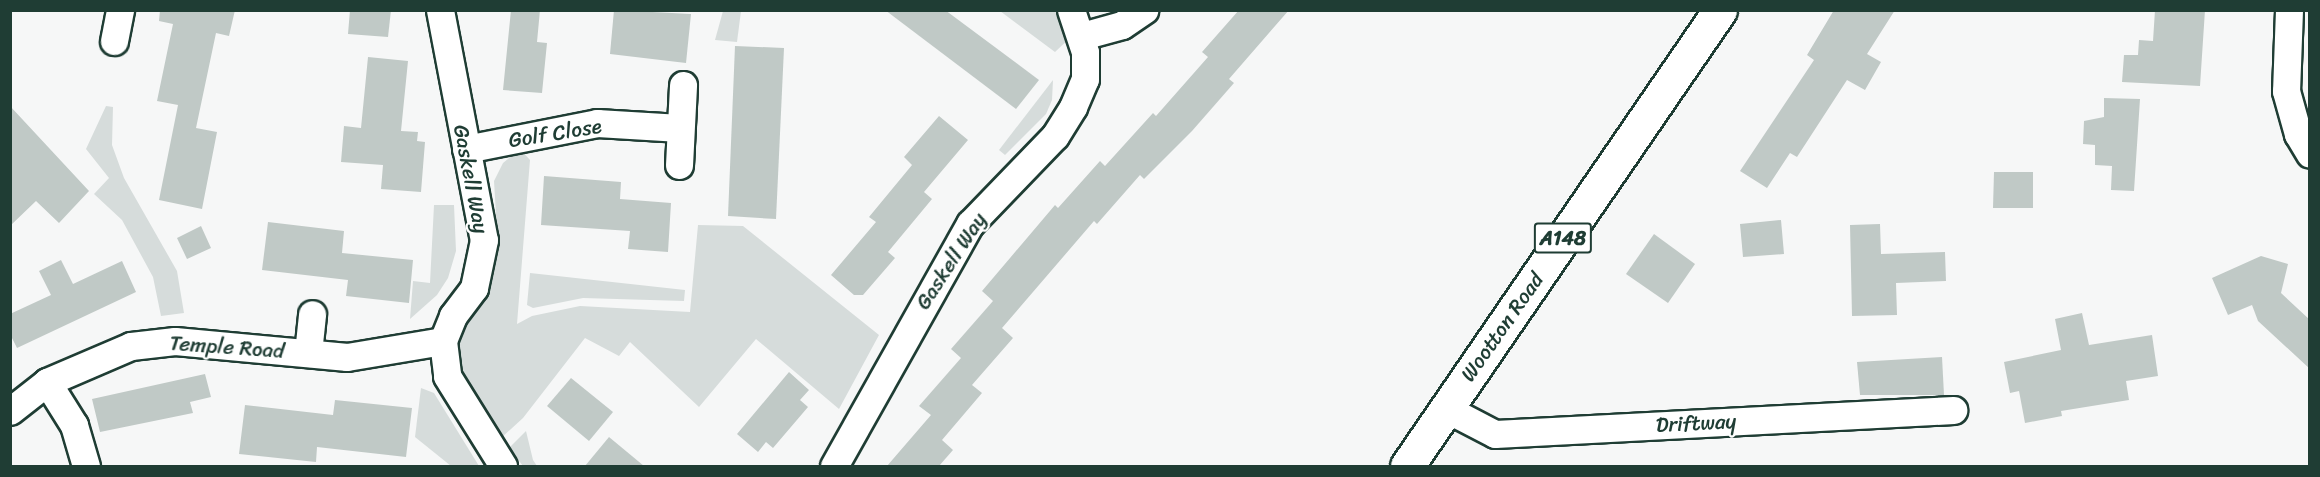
<!DOCTYPE html>
<style>
body{margin:0}
#map{position:relative;width:2320px;height:477px;overflow:hidden;background:#f6f7f7;font-family:Sriracha,sans-serif}
div>[style]{position:absolute}
.green>*{inset:0;background:#d6dcdb}
.building>*{inset:0;background:#c0c9c6}
.roads{filter:drop-shadow(2px 0 #1f3d34) drop-shadow(-2px 0 #1f3d34) drop-shadow(0 2px #1f3d34) drop-shadow(0 -2px #1f3d34)}
.minor>*{height:27px;margin:-13.5px;padding:0 13.5px;transform-origin:13.5px;border-radius:13.5px;background:#fff}
.primary>*{height:33px;margin:-16.5px;padding:0 16.5px;transform-origin:16.5px;border-radius:16.5px;background:#fff}
span{translate:-50% -50%;white-space:nowrap;text-align:center;line-height:1.15;-webkit-text-stroke:4.5px #fff;paint-order:stroke}
.shield-label span{padding:2px 4px;background:#fff;border:2px solid;border-radius:4px;-webkit-text-stroke-width:0}
.shield-label{font-size:20px;color:#1f3d34;font-weight:700}
.street-label{font-size:21px;color:#1f3d34}
.frame{position:absolute;inset:0;border:12px solid #1f3d34;pointer-events:none}
</style>
<div id="map">
<div class="green">
<div style="clip-path:polygon(723px 11px,741px 11px,737px 42px,715px 40px)"></div>
<div style="clip-path:polygon(1000px 11px,1058px 11px,1071px 37px,1055px 52px)"></div>
<div style="clip-path:polygon(1053px 80px,1052px 100px,1046px 114px,1005px 155px,999px 150px)"></div>
<div style="clip-path:polygon(106px 106px,113px 107px,112px 145px,124px 178px,177px 271px,184px 313px,161px 316px,153px 277px,122px 220px,94px 194px,109px 178px,86px 149px)"></div>
<div style="clip-path:polygon(520px 149px,530px 160px,517px 324px,532px 316px,580px 306px,690px 312px,698px 225px,743px 226px,879px 335px,839px 409px,756px 339px,699px 407px,630px 342px,619px 356px,585px 338px,523px 418px,501px 438px,470px 393px,457px 362px,456px 347px,493px 271px,497px 231px,494px 181px,503px 163px)"></div>
<div style="clip-path:polygon(434px 205px,454px 205px,456px 251px,448px 278px,437px 295px,410px 319px,413px 281px,430px 283px)"></div>
<div style="clip-path:polygon(530px 273px,685px 290px,684px 301px,583px 298px,533px 308px,527px 305px)"></div>
<div style="clip-path:polygon(421px 388px,434px 393px,479px 466px,451px 466px,415px 437px)"></div>
<div style="clip-path:polygon(526px 431px,533px 460px,537px 466px,523px 466px,509px 448px)"></div>
</div>
<div class="building">
<div style="clip-path:polygon(160px 10px,235px 10px,229px 36px,216px 33px,196px 128px,217px 132px,202px 209px,159px 200px,178px 105px,157px 101px,173px 24px,159px 21px)"></div>
<div style="clip-path:polygon(350px 10px,391px 10px,388px 37px,348px 34px)"></div>
<div style="clip-path:polygon(511px 10px,540px 10px,537px 42px,547px 43px,542px 93px,503px 90px)"></div>
<div style="clip-path:polygon(614px 10px,691px 14px,686px 63px,610px 54px)"></div>
<div style="clip-path:polygon(885px 10px,945px 10px,1039px 80px,1016px 109px)"></div>
<div style="clip-path:polygon(1239px 10px,1289px 10px,1229px 79px,1234px 83px,1192px 131px,1144px 179px,1140px 175px,1097px 224px,1094px 221px,1002px 328px,1013px 338px,972px 385px,982px 393px,942px 440px,953px 450px,939px 466px,887px 466px,931px 415px,919px 406px,961px 358px,951px 349px,993px 301px,982px 291px,1055px 205px,1058px 208px,1100px 161px,1105px 166px,1153px 113px,1156px 116px,1208px 57px,1202px 52px)"></div>
<div style="clip-path:polygon(1834px 10px,1895px 10px,1867px 54px,1881px 62px,1865px 90px,1847px 80px,1797px 157px,1790px 153px,1767px 188px,1740px 171px,1814px 60px,1807px 55px)"></div>
<div style="clip-path:polygon(2155px 10px,2205px 10px,2200px 86px,2122px 82px,2124px 55px,2138px 55px,2139px 40px,2153px 41px)"></div>
<div style="clip-path:polygon(735px 46px,784px 48px,776px 219px,728px 216px)"></div>
<div style="clip-path:polygon(368px 57px,408px 61px,401px 131px,418px 132px,417px 141px,425px 142px,421px 192px,381px 189px,383px 165px,341px 162px,344px 126px,361px 128px)"></div>
<div style="clip-path:polygon(2104px 98px,2140px 99px,2134px 191px,2111px 190px,2112px 166px,2095px 165px,2095px 145px,2083px 144px,2084px 121px,2104px 117px)"></div>
<div style="clip-path:polygon(10px 106px,89px 191px,59px 223px,36px 201px,10px 226px)"></div>
<div style="clip-path:polygon(939px 116px,968px 140px,924px 192px,932px 199px,888px 252px,895px 258px,863px 295px,854px 295px,831px 275px,876px 222px,869px 217px,912px 165px,904px 157px)"></div>
<div style="clip-path:polygon(1994px 172px,2033px 172px,2033px 208px,1993px 208px)"></div>
<div style="clip-path:polygon(544px 176px,621px 182px,620px 199px,671px 203px,668px 252px,628px 249px,630px 231px,541px 225px)"></div>
<div style="clip-path:polygon(1781px 220px,1784px 254px,1743px 257px,1740px 224px)"></div>
<div style="clip-path:polygon(268px 222px,344px 231px,342px 253px,413px 260px,409px 303px,346px 296px,348px 280px,262px 270px)"></div>
<div style="clip-path:polygon(1880px 224px,1881px 254px,1945px 252px,1946px 281px,1896px 283px,1897px 315px,1852px 316px,1850px 225px)"></div>
<div style="clip-path:polygon(201px 226px,211px 248px,187px 259px,177px 238px)"></div>
<div style="clip-path:polygon(1654px 234px,1695px 264px,1668px 303px,1626px 274px)"></div>
<div style="clip-path:polygon(2261px 256px,2288px 264px,2281px 293px,2310px 320px,2310px 369px,2258px 321px,2252px 305px,2228px 315px,2212px 278px)"></div>
<div style="clip-path:polygon(61px 260px,73px 284px,122px 261px,136px 292px,17px 348px,10px 334px,10px 314px,51px 295px,39px 271px)"></div>
<div style="clip-path:polygon(2082px 313px,2089px 345px,2152px 335px,2158px 376px,2126px 381px,2129px 400px,2061px 411px,2062px 416px,2025px 423px,2019px 391px,2010px 393px,2004px 362px,2061px 350px,2055px 319px)"></div>
<div style="clip-path:polygon(1942px 357px,1944px 395px,1860px 395px,1857px 362px)"></div>
<div style="clip-path:polygon(789px 372px,809px 390px,800px 400px,808px 407px,773px 448px,766px 442px,758px 452px,737px 434px)"></div>
<div style="clip-path:polygon(205px 374px,211px 397px,190px 402px,193px 413px,100px 432px,92px 399px)"></div>
<div style="clip-path:polygon(571px 378px,613px 412px,589px 441px,547px 406px)"></div>
<div style="clip-path:polygon(335px 400px,412px 408px,406px 457px,317px 447px,316px 462px,239px 454px,245px 405px,333px 415px)"></div>
<div style="clip-path:polygon(609px 437px,644px 466px,585px 466px)"></div>
</div>
<div class="roads">
<div class="minor">
<div style="left:440px;top:10px;width:234px;rotate:79.2deg"></div>
<div style="left:484px;top:240px;width:49px;rotate:101.8deg"></div>
<div style="left:474px;top:288px;width:35px;rotate:127deg"></div>
<div style="left:453px;top:316px;width:27px;rotate:112deg"></div>
<div style="left:443px;top:341px;width:35px;rotate:83deg"></div>
<div style="left:447px;top:376px;width:106px;rotate:58.1deg"></div>
<div style="left:2289px;top:10px;width:81px;rotate:92.1deg"></div>
<div style="left:2286px;top:91px;width:45px;rotate:74.4deg"></div>
<div style="left:2298px;top:134px;width:23px;rotate:59deg"></div>
<div style="left:1082px;top:36px;width:41px;rotate:-15.4deg"></div>
<div style="left:1122px;top:25px;width:27px;rotate:-34deg"></div>
<div style="left:114px;top:41px;width:32px;rotate:-79deg"></div>
<div style="left:466px;top:149px;width:134px;rotate:-11.2deg"></div>
<div style="left:597px;top:123px;width:83px;rotate:3.4deg"></div>
<div style="left:679px;top:165px;width:80px;rotate:-87.1deg"></div>
<div style="left:308px;top:353px;width:39px;rotate:-84deg"></div>
<div style="left:47px;top:382px;width:51px;rotate:57.9deg"></div>
<div style="left:74px;top:425px;width:43px;rotate:73.7deg"></div>
<div style="left:1445px;top:408px;width:56px;rotate:27.5deg"></div>
<div style="left:1495px;top:434px;width:459px;rotate:-3deg"></div>
<div style="left:10px;top:411px;width:47px;rotate:-38.1deg"></div>
<div style="left:47px;top:382px;width:91px;rotate:-23.2deg"></div>
<div style="left:131px;top:346px;width:44px;rotate:-6.5deg"></div>
<div style="left:175px;top:341px;width:173px;rotate:5.3deg"></div>
<div style="left:347px;top:357px;width:97px;rotate:-9.5deg"></div>
<div style="left:834px;top:466px;width:278px;rotate:-60.7deg"></div>
<div style="left:970px;top:224px;width:122px;rotate:-46deg"></div>
<div style="left:1055px;top:136px;width:34px;rotate:-58deg"></div>
<div style="left:1073px;top:107px;width:30px;rotate:-67deg"></div>
<div style="left:1085px;top:79px;width:27px;rotate:-90deg"></div>
<div style="left:1085px;top:52px;width:44px;rotate:-108.4deg"></div>
</div>
<div class="primary">
<div style="left:1407px;top:466px;width:553px;rotate:-55.53deg"></div>
</div>
</div>
<div class="shield-label">
<span style="left:1563px;top:238px">A148</span>
</div>
<div class="street-label">
<span style="left:555px;top:133px;rotate:-9deg">Golf Close</span>
<span style="left:471px;top:179px;rotate:79deg">Gaskell Way</span>
<span style="left:951px;top:261px;rotate:-57deg">Gaskell Way</span>
<span style="left:1502px;top:327px;rotate:-55deg">Wootton Road</span>
<span style="left:227px;top:347px;rotate:4deg">Temple Road</span>
<span style="left:1696px;top:423px;rotate:-3deg">Driftway</span>
</div>
<div class="frame"></div>
</div>
